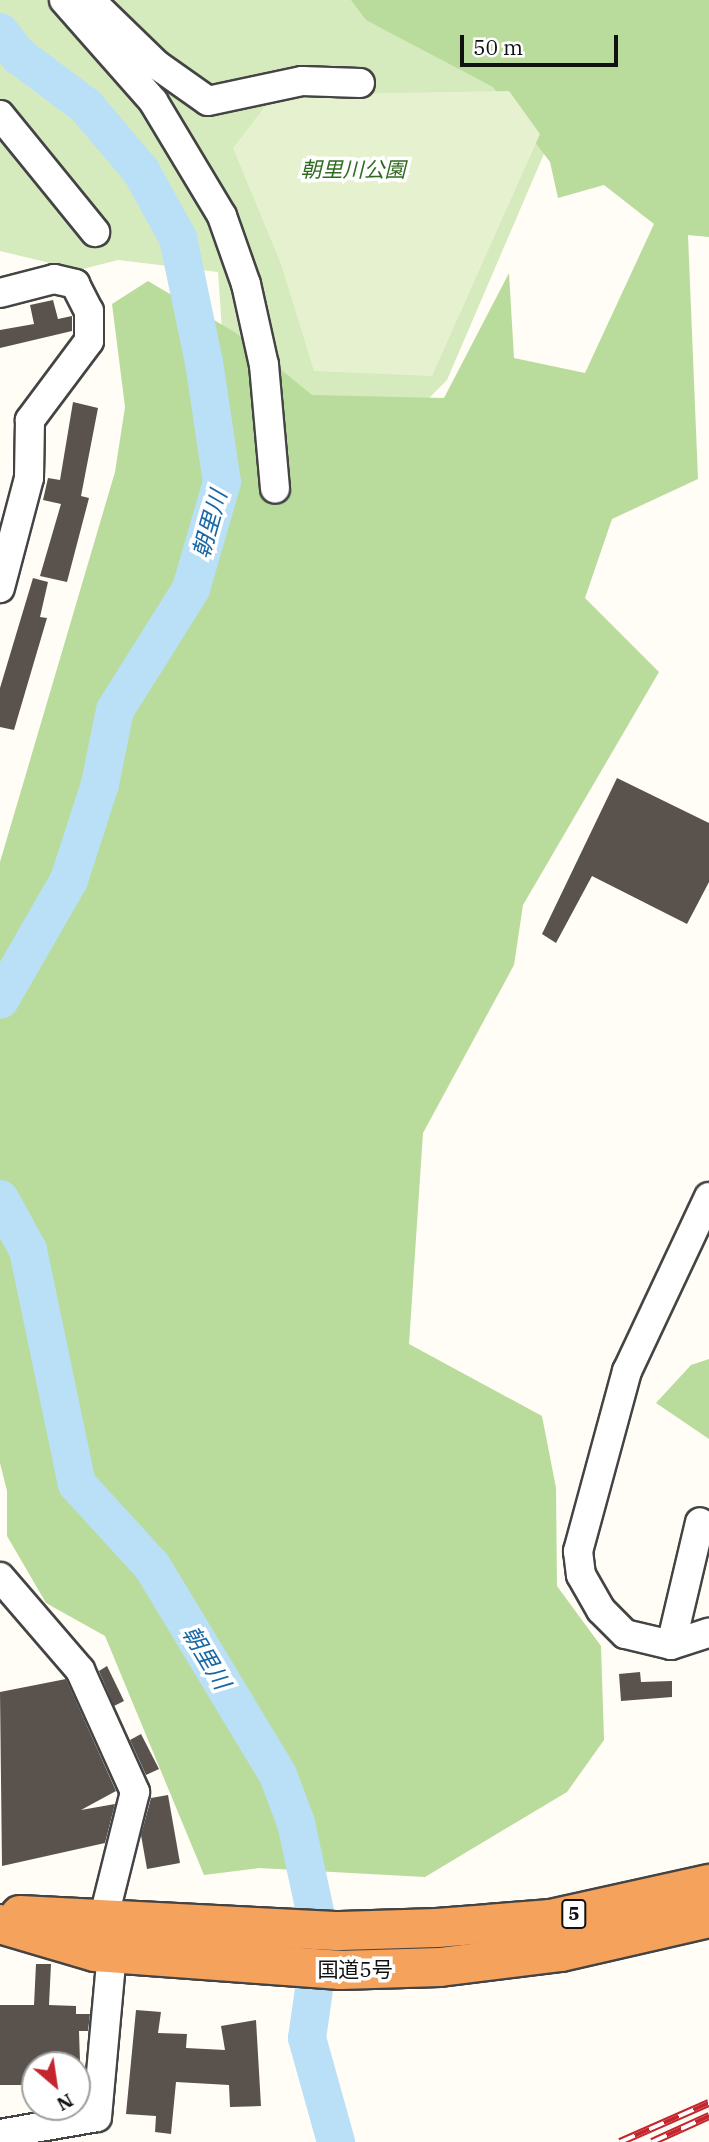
<!DOCTYPE html>
<meta charset="utf-8">
<style>
body{margin:0}
#map{position:relative;width:709px;height:2142px;overflow:hidden;background:#fffdf5;font-family:"IBM Plex Serif","Noto Sans JP",serif}
div>[style]{position:absolute}
.green>*{inset:0;background:#d5ebbd}
.forest>*{inset:0;background:#b9dc9c}
.pitch>*{inset:0;background:#e6f2cf}
.river>*{height:38px;margin:-19px;padding:0 19px;transform-origin:19px;border-radius:19px;background:#b9e0f7}
.building>*{inset:0;background:#5a524d}
.roads{filter:drop-shadow(2px 0 #444) drop-shadow(-2px 0 #444) drop-shadow(0 2px #444) drop-shadow(0 -2px #444)}
.minor>*{height:28px;margin:-14px;padding:0 14px;transform-origin:14px;border-radius:14px;background:#fff}
.highway>*{height:38px;margin:-19px;padding:0 19px;transform-origin:19px;border-radius:19px;background:#f5a25d}
.rail>*{height:8px;margin-top:-4px;transform-origin:0;background:repeating-linear-gradient(90deg,#fff 0 16px,#c4262e 0 32px);box-sizing:border-box;border-block:2px solid #c4262e}
span{translate:-50% -50%;white-space:nowrap;text-align:center;line-height:1.15;-webkit-text-stroke:7px #fff;paint-order:stroke}
.shield-label span{padding:2px 5px;background:#fff;border:2px solid;border-radius:5px;-webkit-text-stroke-width:0}
.shield-label{font-size:19px;color:#111;font-weight:700}
.park-label{font-size:21px;color:#2f6b1f;font-style:italic}
.street-label{font-size:21px;color:#111}
.water-label{font-size:23px;color:#1768a6;font-style:italic}
.north{position:absolute;left:21px;top:2051px;width:70px;height:70px;box-sizing:border-box;background:#fff;border:2px solid #a0a0a0;border-radius:50%;rotate:151deg;font-size:19px;font-weight:700;line-height:28px;text-align:center;color:#111}
.north::after{content:'';display:block;margin:auto;width:24px;height:32px;background:#c4262e;clip-path:polygon(50% 0,100% 100%,50% 72%,0 100%)}
.scale{position:absolute;left:460px;top:35px;width:158px;height:32px;box-sizing:border-box;border:4px solid #111;border-top:0;padding-left:9px;font-size:21px;line-height:24px;white-space:nowrap;color:#111;-webkit-text-stroke:5px #fff;paint-order:stroke}
</style>
<div id="map">
<div class="green">
<div style="clip-path:polygon(0 0,491px 0,558px 121px,447px 380px,225px 605px,234px 505px,218px 272px,118px 260px,79px 270px,0 251px)"></div>
</div>
<div class="forest">
<div style="clip-path:polygon(351px 0,709px 0,709px 237px,688px 235px,698px 479px,612px 519px,585px 598px,659px 672px,523px 905px,514px 965px,423px 1133px,409px 1344px,542px 1416px,556px 1488px,557px 1586px,601px 1646px,604px 1740px,567px 1792px,425px 1877px,259px 1868px,204px 1875px,105px 1636px,46px 1603px,7px 1536px,7px 1491px,0 1463px,0 862px,115px 472px,125px 407px,112px 304px,148px 281px,236px 333px,312px 395px,444px 398px,509px 273px,514px 358px,585px 373px,654px 224px,604px 185px,558px 198px,550px 162px,493px 87px,366px 20px)"></div>
<div style="clip-path:polygon(709px 1359px,709px 1439px,656px 1403px,691px 1365px)"></div>
</div>
<div class="pitch">
<div style="clip-path:polygon(509px 91px,540px 134px,432px 376px,314px 371px,281px 264px,233px 148px,274px 95px)"></div>
</div>
<div class="river">
<div style="left:0;top:32px;width:31px;rotate:52deg"></div>
<div style="left:19px;top:56px;width:84px;rotate:36.7deg"></div>
<div style="left:86px;top:106px;width:85px;rotate:49.8deg"></div>
<div style="left:141px;top:171px;width:77px;rotate:61.1deg"></div>
<div style="left:178px;top:238px;width:127px;rotate:78.2deg"></div>
<div style="left:204px;top:362px;width:121px;rotate:81.5deg"></div>
<div style="left:222px;top:482px;width:111px;rotate:106.2deg"></div>
<div style="left:191px;top:589px;width:143px;rotate:122.1deg"></div>
<div style="left:115px;top:710px;width:76px;rotate:101.5deg"></div>
<div style="left:100px;top:784px;width:101px;rotate:107.9deg"></div>
<div style="left:69px;top:880px;width:138px;rotate:119.9deg"></div>
<div style="left:0;top:1199px;width:58px;rotate:61.2deg"></div>
<div style="left:28px;top:1250px;width:239px;rotate:78.2deg"></div>
<div style="left:77px;top:1484px;width:111px;rotate:47.6deg"></div>
<div style="left:152px;top:1566px;width:244px;rotate:58.9deg"></div>
<div style="left:278px;top:1775px;width:51px;rotate:69.4deg"></div>
<div style="left:296px;top:1823px;width:120px;rotate:77.9deg"></div>
<div style="left:321px;top:1940px;width:99px;rotate:98.1deg"></div>
<div style="left:307px;top:2038px;width:108px;rotate:74.4deg"></div>
</div>
<div class="building">
<div style="clip-path:polygon(53px 300px,58px 319px,72px 316px,72px 331px,0 348px,0 330px,34px 324px,30px 305px)"></div>
<div style="clip-path:polygon(73px 402px,98px 408px,81px 496px,89px 498px,67px 582px,40px 576px,61px 504px,43px 500px,48px 478px,60px 480px)"></div>
<div style="clip-path:polygon(33px 578px,48px 582px,40px 617px,47px 618px,14px 730px,0 727px,0 688px)"></div>
<div style="clip-path:polygon(617px 778px,709px 823px,709px 882px,687px 924px,592px 876px,556px 943px,542px 934px)"></div>
<div style="clip-path:polygon(107px 1666px,124px 1701px,114px 1706px,99px 1671px)"></div>
<div style="clip-path:polygon(640px 1672px,641px 1682px,672px 1681px,672px 1697px,621px 1701px,619px 1674px)"></div>
<div style="clip-path:polygon(66px 1679px,116px 1791px,81px 1810px,115px 1804px,105px 1843px,2px 1866px,0 1692px)"></div>
<div style="clip-path:polygon(141px 1734px,159px 1769px,146px 1775px,130px 1740px)"></div>
<div style="clip-path:polygon(168px 1795px,180px 1863px,147px 1869px,141px 1835px,151px 1798px)"></div>
<div style="clip-path:polygon(36px 1964px,51px 1964px,49px 2005px,76px 2006px,76px 2014px,90px 2014px,88px 2031px,79px 2031px,80px 2062px,29px 2066px,29px 2085px,0 2085px,0 2005px,34px 2005px)"></div>
<div style="clip-path:polygon(136px 2010px,161px 2012px,158px 2033px,187px 2034px,186px 2048px,225px 2050px,221px 2026px,256px 2020px,261px 2106px,230px 2107px,229px 2085px,176px 2082px,171px 2134px,155px 2132px,156px 2116px,126px 2114px)"></div>
</div>
<div class="roads">
<div class="minor">
<div style="left:64px;top:0;width:135px;rotate:48.6deg"></div>
<div style="left:153px;top:101px;width:134px;rotate:59deg"></div>
<div style="left:222px;top:216px;width:72px;rotate:70.6deg"></div>
<div style="left:246px;top:284px;width:83px;rotate:77.5deg"></div>
<div style="left:264px;top:365px;width:124px;rotate:84.9deg"></div>
<div style="left:90px;top:0;width:93px;rotate:44.1deg"></div>
<div style="left:157px;top:65px;width:62px;rotate:35.2deg"></div>
<div style="left:208px;top:101px;width:96px;rotate:-12deg"></div>
<div style="left:302px;top:81px;width:58px;rotate:2deg"></div>
<div style="left:0;top:115px;width:151px;rotate:50.9deg"></div>
<div style="left:0;top:293px;width:56px;rotate:-14.5deg"></div>
<div style="left:54px;top:279px;width:22px;rotate:13deg"></div>
<div style="left:75px;top:284px;width:30px;rotate:63deg"></div>
<div style="left:89px;top:311px;width:30px;rotate:90deg"></div>
<div style="left:89px;top:341px;width:99px;rotate:126.8deg"></div>
<div style="left:30px;top:420px;width:58px;rotate:91deg"></div>
<div style="left:29px;top:478px;width:114px;rotate:104.8deg"></div>
<div style="left:709px;top:1197px;width:192px;rotate:115.2deg"></div>
<div style="left:627px;top:1371px;width:187px;rotate:105.2deg"></div>
<div style="left:578px;top:1551px;width:24px;rotate:83deg"></div>
<div style="left:581px;top:1575px;width:40px;rotate:60.3deg"></div>
<div style="left:601px;top:1610px;width:34px;rotate:45deg"></div>
<div style="left:625px;top:1634px;width:47px;rotate:13.4deg"></div>
<div style="left:671px;top:1645px;width:40px;rotate:-18deg"></div>
<div style="left:0;top:1577px;width:123px;rotate:49.3deg"></div>
<div style="left:80px;top:1670px;width:134px;rotate:65.7deg"></div>
<div style="left:135px;top:1792px;width:148px;rotate:104deg"></div>
<div style="left:671px;top:1645px;width:126px;rotate:-76.7deg"></div>
<div style="left:0;top:2134px;width:98px;rotate:-9.9deg"></div>
<div style="left:97px;top:2117px;width:165px;rotate:-84.8deg"></div>
</div>
<div class="highway">
<div style="left:20px;top:1915px;width:320px;rotate:2.9deg"></div>
<div style="left:340px;top:1931px;width:97px;rotate:-1.8deg"></div>
<div style="left:437px;top:1928px;width:114px;rotate:-4.5deg"></div>
<div style="left:551px;top:1919px;width:162px;rotate:-12.5deg"></div>
<div style="left:0;top:1924px;width:99px;rotate:16.4deg"></div>
<div style="left:95px;top:1952px;width:246px;rotate:4.2deg"></div>
<div style="left:340px;top:1970px;width:100px;rotate:-1.7deg"></div>
<div style="left:440px;top:1967px;width:122px;rotate:-7.1deg"></div>
<div style="left:561px;top:1952px;width:152px;rotate:-12.9deg"></div>
</div>
</div>
<div class="rail">
<div style="left:620px;top:2142px;width:97px;rotate:-23.7deg"></div>
<div style="left:652px;top:2142px;width:63px;rotate:-24.5deg"></div>
</div>
<div class="shield-label">
<span style="left:574px;top:1914px">5</span>
</div>
<div class="park-label">
<span style="left:353px;top:169px">朝里川公園</span>
</div>
<div class="street-label">
<span style="left:355px;top:1969px">国道5号</span>
</div>
<div class="water-label">
<span style="left:209px;top:524px;rotate:-74deg">朝里川</span>
<span style="left:207px;top:1657px;rotate:59deg">朝里川</span>
</div>
<div class="north">N</div>
<div class="scale">50 m</div>
</div>
